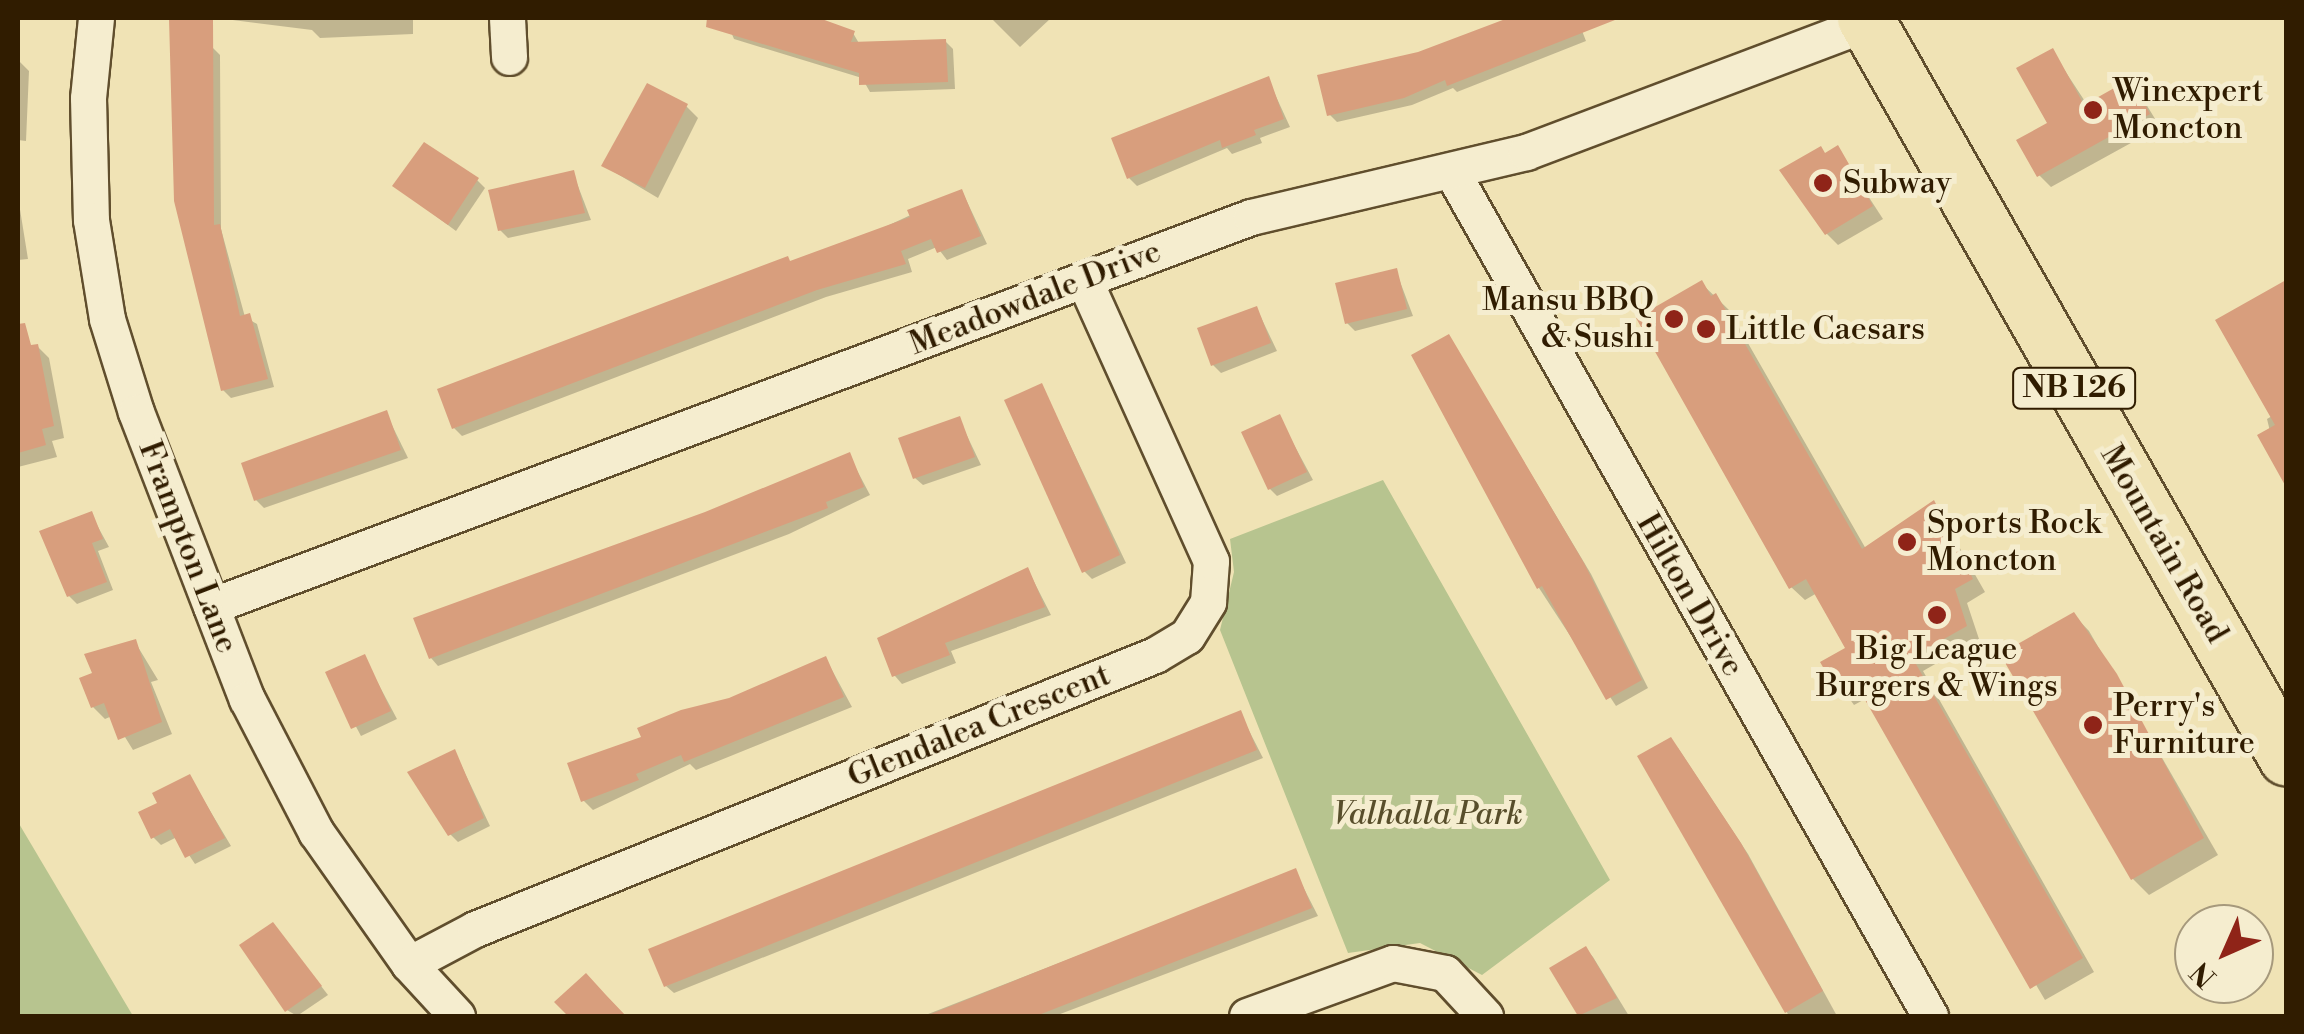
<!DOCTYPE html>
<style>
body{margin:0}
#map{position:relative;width:2304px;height:1034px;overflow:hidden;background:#f0e3b5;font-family:"Libre Bodoni",serif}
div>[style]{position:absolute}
.green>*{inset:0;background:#b7c48f}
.shadow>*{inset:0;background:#0003}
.building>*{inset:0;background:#d89e7d}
.roads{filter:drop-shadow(2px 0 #604e2d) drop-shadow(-2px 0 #604e2d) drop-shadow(0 2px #604e2d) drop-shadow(0 -2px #604e2d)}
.street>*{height:35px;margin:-17.5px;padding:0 17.5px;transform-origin:17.5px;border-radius:17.5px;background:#f5edcf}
.primary>*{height:55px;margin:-27.5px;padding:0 27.5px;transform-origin:27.5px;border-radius:27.5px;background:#f0e3b5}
.dots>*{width:28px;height:28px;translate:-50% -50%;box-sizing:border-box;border:5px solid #f5edcf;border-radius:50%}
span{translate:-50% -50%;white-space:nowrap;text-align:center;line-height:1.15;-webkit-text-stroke:10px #f5edcf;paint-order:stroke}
.shield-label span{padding:2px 8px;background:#f5edcf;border:2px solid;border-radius:8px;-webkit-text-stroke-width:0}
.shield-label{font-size:30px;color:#301c00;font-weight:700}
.poi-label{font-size:32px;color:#301c00}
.left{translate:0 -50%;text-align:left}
.right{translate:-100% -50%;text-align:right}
.street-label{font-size:32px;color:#301c00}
.park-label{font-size:32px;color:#584e2b;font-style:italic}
.frame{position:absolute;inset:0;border:20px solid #301c00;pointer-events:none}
.north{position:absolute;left:2174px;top:904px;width:100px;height:100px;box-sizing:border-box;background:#f5edcf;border:2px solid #a6997c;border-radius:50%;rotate:225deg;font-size:28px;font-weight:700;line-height:40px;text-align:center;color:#301c00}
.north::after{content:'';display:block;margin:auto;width:35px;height:45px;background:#8f2418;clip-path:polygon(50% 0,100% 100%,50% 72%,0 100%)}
</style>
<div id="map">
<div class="green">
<div style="clip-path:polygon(1383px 480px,1610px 880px,1482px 975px,1420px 943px,1348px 953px,1220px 630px,1234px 572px,1230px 539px)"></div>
<div style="clip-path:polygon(18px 822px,133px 1016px,18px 1016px)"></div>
</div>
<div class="shadow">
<div style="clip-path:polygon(217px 18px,413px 18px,413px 34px,320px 38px,312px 30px)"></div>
<div style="clip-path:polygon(701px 18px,806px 18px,853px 33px,860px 45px,945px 41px,953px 49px,955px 89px,870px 92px,862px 78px,734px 39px,728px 25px)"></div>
<div style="clip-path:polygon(991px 18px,1051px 18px,1020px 47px)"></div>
<div style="clip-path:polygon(1577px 18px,1586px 41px,1457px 92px,1453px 88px,1412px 105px,1337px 122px,1329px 114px,1418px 54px,1513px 18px)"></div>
<div style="clip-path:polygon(18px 37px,18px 60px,29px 71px,26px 141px,18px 140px)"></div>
<div style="clip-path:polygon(212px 47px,220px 55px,221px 229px,245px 317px,257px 324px,274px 387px,231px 398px,223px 390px,176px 201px)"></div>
<div style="clip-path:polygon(2052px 51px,2088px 106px,2132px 81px,2160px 127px,2051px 187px,2039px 175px,2050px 124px)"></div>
<div style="clip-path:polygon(1268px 79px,1290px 127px,1260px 138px,1262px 143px,1232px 154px,1227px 148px,1137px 186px,1129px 178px)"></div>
<div style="clip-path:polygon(686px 106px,698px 118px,658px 198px,604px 166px)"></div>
<div style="clip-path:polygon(1837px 148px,1883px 219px,1838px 245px,1826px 233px,1826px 155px)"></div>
<div style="clip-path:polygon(573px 173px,591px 220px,508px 238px,500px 230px)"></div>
<div style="clip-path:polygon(477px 180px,485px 188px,456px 231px,395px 186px)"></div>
<div style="clip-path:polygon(962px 191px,987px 244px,947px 260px,937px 247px,908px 259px,912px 272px,826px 297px,462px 436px,454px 428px)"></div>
<div style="clip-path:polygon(18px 196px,18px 197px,28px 259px,18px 260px)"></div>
<div style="clip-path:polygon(1396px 271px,1413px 316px,1355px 331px,1347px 323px)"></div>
<div style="clip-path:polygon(2286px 281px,2286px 476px,2279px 468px,2267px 419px,2272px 416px,2218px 321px)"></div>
<div style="clip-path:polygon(1701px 283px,1729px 310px,1866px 549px,1934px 503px,1985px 592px,1967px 603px,1979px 639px,1923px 671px,2094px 972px,2045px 1000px,1867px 698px,1854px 705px,1824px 663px,1849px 649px,1817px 593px,1805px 600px,1791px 587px)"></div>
<div style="clip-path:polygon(1257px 309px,1277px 351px,1221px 373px,1213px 365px)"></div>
<div style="clip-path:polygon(1449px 337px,1591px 574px,1648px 688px,1616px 706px,1539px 588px,1414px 356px)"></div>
<div style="clip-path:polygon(37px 346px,49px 358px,64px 438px,52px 441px,57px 457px,18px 467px,18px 352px)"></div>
<div style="clip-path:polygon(1042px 386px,1126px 563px,1092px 579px,1084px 571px)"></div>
<div style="clip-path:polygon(386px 413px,408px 458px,264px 508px,256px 500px)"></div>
<div style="clip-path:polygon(1279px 417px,1313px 480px,1277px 496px,1270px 489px)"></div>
<div style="clip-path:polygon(959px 419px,981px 465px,923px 485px,915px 478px)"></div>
<div style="clip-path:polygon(849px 455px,870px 495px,789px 534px,438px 666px,431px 658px,706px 515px)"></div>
<div style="clip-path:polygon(91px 514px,109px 547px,98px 551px,113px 590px,77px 604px,69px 596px)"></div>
<div style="clip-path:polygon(1028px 570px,1051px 615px,951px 651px,956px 663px,902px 684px,895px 676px,880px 639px)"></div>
<div style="clip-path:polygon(2074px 615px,2089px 631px,2218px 855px,2149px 895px,2133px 879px)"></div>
<div style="clip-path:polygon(135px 642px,158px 680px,151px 682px,172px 734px,133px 750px,112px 716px,105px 719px,93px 707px,95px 674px)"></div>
<div style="clip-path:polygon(364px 657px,397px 719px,361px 736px,328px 674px)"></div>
<div style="clip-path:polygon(826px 659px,852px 707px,696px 770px,690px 764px,593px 810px,583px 800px,644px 738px)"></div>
<div style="clip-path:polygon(1240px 713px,1263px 758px,674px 993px,666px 986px)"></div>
<div style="clip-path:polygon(1678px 748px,1748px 854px,1837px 1016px,1789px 1016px,1641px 757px)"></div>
<div style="clip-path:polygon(455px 752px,490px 826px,458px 842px,450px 834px)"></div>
<div style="clip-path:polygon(190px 777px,231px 846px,195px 864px,177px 837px,161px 845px,153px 837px,160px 804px)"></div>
<div style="clip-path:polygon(1295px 871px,1318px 916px,1055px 1016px,923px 1016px)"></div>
<div style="clip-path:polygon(280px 933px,328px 995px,297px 1016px,287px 1010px)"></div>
<div style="clip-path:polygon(1586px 949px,1593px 957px,1629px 1016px,1581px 1016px,1553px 968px)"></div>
</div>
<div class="building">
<div style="clip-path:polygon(169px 18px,213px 18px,214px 225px,220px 224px,240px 316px,250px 313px,268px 379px,221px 391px,174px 201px)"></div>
<div style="clip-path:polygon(707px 18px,819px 18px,855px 31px,851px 42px,946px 39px,948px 82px,859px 85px,859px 73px,706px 27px)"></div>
<div style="clip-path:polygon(1508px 18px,1615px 20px,1447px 86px,1445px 80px,1404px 98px,1327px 116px,1317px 75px,1418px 52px)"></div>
<div style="clip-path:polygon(2053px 48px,2084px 105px,2132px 78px,2150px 114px,2037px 177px,2016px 140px,2047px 123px,2016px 68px)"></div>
<div style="clip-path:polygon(1269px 76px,1284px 119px,1254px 130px,1256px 135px,1222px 148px,1220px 140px,1127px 179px,1111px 138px)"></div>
<div style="clip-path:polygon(647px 83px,688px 104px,645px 188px,601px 166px)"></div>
<div style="clip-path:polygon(424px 142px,479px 178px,448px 225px,392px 186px)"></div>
<div style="clip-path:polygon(1838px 145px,1873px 206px,1825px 235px,1779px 170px,1821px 146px,1825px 153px)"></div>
<div style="clip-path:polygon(574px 170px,585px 213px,498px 231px,488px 190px)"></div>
<div style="clip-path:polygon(962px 189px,981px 236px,937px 253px,931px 239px,901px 251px,906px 264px,817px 290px,452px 429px,437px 389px,788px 256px,790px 261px,910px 217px,907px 210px)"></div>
<div style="clip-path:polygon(1397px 268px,1407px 309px,1345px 324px,1335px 283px)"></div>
<div style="clip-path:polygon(1702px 280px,1711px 296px,1716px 293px,1862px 549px,1934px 500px,1973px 579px,1955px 589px,1967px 626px,1912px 657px,2083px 958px,2030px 989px,1856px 684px,1838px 693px,1820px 662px,1845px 648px,1806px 579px,1789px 589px,1636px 318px)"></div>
<div style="clip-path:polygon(2286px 280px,2286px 487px,2257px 435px,2275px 425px,2215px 320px)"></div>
<div style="clip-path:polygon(1257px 306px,1271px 343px,1211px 366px,1197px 328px)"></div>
<div style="clip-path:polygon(25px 323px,31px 345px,38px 344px,54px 426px,42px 429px,46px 445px,18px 453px,18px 324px)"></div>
<div style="clip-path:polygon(1449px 334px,1584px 563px,1642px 680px,1606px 700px,1542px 586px,1537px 589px,1411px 355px)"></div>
<div style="clip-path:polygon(1042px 383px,1120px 555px,1082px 573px,1004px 400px)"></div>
<div style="clip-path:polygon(387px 410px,401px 450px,254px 501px,241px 463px)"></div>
<div style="clip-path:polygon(1280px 414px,1307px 472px,1268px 490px,1241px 432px)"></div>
<div style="clip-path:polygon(960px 416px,975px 457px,913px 479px,898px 438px)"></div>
<div style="clip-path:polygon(850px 452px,864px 487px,826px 502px,828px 508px,429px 659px,413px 618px,705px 512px)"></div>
<div style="clip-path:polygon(92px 511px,103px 539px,92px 543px,107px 582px,67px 597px,39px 531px)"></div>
<div style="clip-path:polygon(1028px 567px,1045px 607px,945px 643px,950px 655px,892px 677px,877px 638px)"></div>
<div style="clip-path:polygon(2074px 612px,2117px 674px,2204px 838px,2131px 880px,2000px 654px)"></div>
<div style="clip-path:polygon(136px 639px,162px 722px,118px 740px,104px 703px,91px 708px,79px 678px,92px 673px,84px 654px)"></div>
<div style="clip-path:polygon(365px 654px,391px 711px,351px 729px,325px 672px)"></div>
<div style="clip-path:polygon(826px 656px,844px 697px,684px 762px,681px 755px,636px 774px,639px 780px,581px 802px,567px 763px,641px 737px,637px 728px,681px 710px,729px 698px)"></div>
<div style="clip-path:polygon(1241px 710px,1257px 750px,664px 987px,648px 949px)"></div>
<div style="clip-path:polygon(1671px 737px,1741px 843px,1823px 991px,1785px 1013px,1637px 756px)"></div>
<div style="clip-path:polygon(455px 749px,484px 818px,448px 836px,407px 772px)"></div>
<div style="clip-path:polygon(190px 774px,225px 838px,185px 858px,170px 829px,151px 839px,138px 812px,157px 803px,152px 793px)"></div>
<div style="clip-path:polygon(1296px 868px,1312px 908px,1036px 1016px,926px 1016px)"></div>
<div style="clip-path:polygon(273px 922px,322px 986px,285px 1012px,239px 945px)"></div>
<div style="clip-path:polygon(1586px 946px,1617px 998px,1578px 1016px,1549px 968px)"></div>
<div style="clip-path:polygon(586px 973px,606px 995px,626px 1016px,568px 1016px,554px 1002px)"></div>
</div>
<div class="roads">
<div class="street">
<div style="left:96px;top:18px;width:80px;rotate:95.7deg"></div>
<div style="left:88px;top:98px;width:122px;rotate:88.6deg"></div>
<div style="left:91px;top:220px;width:100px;rotate:80.8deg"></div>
<div style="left:107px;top:319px;width:97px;rotate:72.7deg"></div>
<div style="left:136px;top:412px;width:308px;rotate:68.9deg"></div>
<div style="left:247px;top:699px;width:150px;rotate:62.6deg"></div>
<div style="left:316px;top:832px;width:161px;rotate:54.8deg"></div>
<div style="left:409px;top:964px;width:71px;rotate:47.3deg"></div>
<div style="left:507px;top:18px;width:39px;rotate:87deg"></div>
<div style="left:1452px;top:172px;width:970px;rotate:60.47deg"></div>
<div style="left:211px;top:606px;width:1110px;rotate:-20.51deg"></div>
<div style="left:1251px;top:217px;width:283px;rotate:-13.3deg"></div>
<div style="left:1526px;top:152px;width:366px;rotate:-20.7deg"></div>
<div style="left:409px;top:964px;width:75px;rotate:-27.9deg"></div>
<div style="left:475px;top:929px;width:733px;rotate:-21.95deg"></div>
<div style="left:1155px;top:655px;width:37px;rotate:-31deg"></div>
<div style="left:1187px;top:636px;width:40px;rotate:-58deg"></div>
<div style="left:1208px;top:602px;width:41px;rotate:-85.8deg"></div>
<div style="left:1211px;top:561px;width:308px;rotate:-114.3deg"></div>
<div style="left:1247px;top:1016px;width:155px;rotate:-20deg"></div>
<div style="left:1393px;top:963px;width:53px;rotate:10.9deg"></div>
<div style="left:1445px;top:973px;width:59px;rotate:47.1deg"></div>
</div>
<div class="primary">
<div style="left:1865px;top:18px;width:851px;rotate:60.33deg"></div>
</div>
</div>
<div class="dots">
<div style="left:2093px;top:110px;background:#8f2418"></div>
<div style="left:1823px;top:183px;background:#8f2418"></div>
<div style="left:1674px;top:319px;background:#8f2418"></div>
<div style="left:1706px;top:329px;background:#8f2418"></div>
<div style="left:1907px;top:542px;background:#8f2418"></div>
<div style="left:1937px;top:615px;background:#8f2418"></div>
<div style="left:2093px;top:725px;background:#8f2418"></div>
</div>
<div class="shield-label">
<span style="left:2074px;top:388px">NB 126</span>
</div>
<div class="poi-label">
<span class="left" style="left:2113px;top:110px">Winexpert<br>Moncton</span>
<span class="left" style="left:1843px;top:183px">Subway</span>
<span class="right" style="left:1654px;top:319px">Mansu BBQ<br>&amp; Sushi</span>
<span class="left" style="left:1726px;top:329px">Little Caesars</span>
<span class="left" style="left:1927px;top:542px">Sports Rock<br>Moncton</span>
<span style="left:1937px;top:668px">Big League<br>Burgers &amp; Wings</span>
<span class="left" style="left:2113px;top:725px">Perry's<br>Furniture</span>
</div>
<div class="street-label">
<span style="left:1035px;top:298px;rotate:-21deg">Meadowdale Drive</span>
<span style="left:2164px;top:544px;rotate:60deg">Mountain Road</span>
<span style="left:188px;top:547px;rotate:69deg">Frampton Lane</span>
<span style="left:1690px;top:595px;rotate:60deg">Hilton Drive</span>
<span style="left:979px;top:726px;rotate:-22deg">Glendalea Crescent</span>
</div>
<div class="park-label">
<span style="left:1428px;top:814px">Valhalla Park</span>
</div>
<div class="frame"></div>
<div class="north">N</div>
</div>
